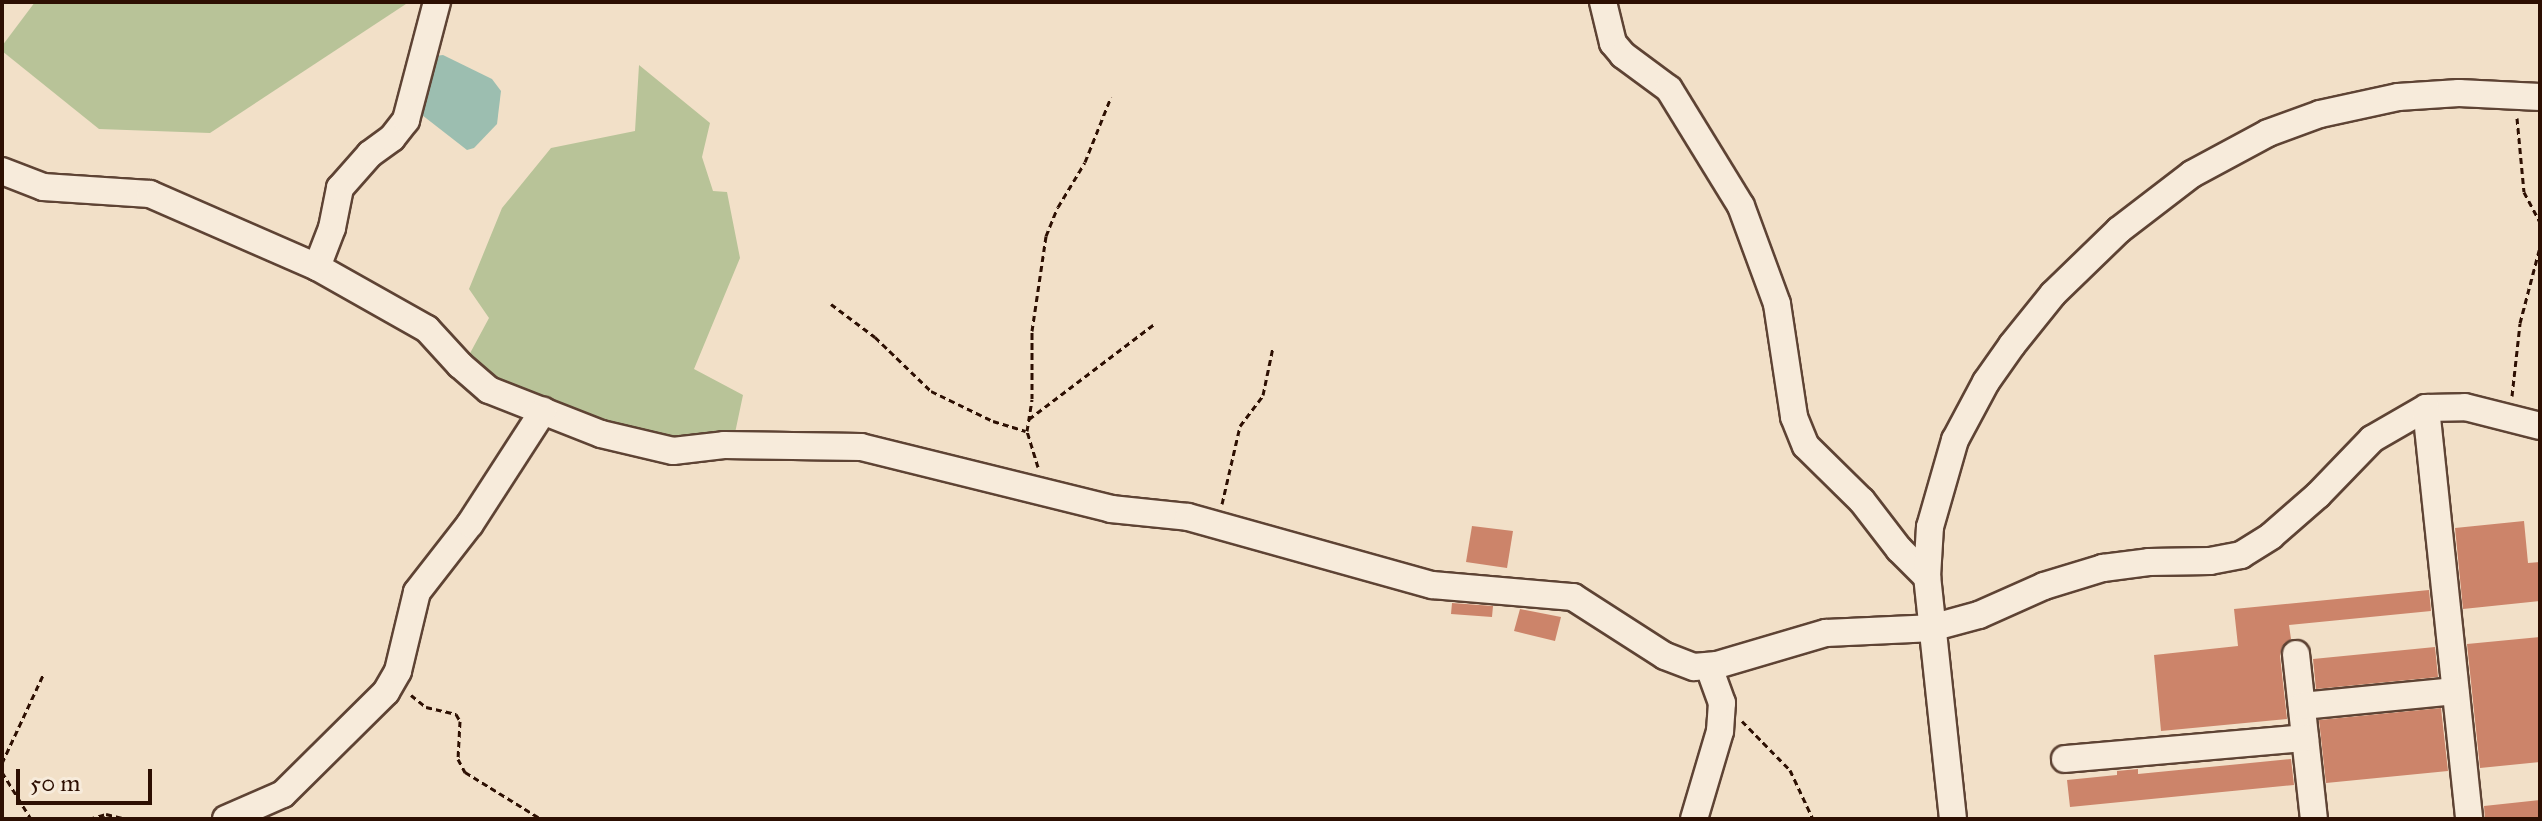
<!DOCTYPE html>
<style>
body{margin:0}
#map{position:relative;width:2542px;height:821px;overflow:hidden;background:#f2e0c8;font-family:"IM FELL Great Primer",serif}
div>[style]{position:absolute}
.green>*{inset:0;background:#b8c398}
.water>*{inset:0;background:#9cbeb0}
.building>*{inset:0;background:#cc846a}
.path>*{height:3px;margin-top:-1.5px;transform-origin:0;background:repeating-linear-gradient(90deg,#2d0f02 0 6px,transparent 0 10px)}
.roads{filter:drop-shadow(2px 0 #5e4334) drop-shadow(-2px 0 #5e4334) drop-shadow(0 2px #5e4334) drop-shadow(0 -2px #5e4334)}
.minor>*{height:26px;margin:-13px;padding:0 13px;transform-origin:13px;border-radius:13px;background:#f7ebdb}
span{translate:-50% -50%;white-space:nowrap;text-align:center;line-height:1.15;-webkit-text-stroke:8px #f7ebdb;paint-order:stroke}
.frame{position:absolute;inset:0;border:4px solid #2d0f02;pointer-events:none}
.scale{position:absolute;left:16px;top:769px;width:136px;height:36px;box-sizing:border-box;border:4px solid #2d0f02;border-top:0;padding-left:10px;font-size:24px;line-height:28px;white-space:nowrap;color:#2d0f02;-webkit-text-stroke:6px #f7ebdb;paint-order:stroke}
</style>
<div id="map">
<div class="green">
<div style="clip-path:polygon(35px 2px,409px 2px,210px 133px,99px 129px,2px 51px,2px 46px)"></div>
<div style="clip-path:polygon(639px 65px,710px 123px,702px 157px,713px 191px,727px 192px,740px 258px,694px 369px,743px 395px,735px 433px,696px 440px,646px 438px,506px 389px,468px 357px,489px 318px,469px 289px,502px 208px,551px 148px,635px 131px)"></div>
</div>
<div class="water">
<div style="clip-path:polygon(443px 55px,492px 79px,501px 91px,497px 124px,474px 148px,467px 150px,422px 115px,419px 109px,435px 56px)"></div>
</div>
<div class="building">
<div style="clip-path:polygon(2524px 521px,2528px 563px,2540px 562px,2540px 601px,2463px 609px,2455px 528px)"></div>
<div style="clip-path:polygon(1472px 526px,1513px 531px,1507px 568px,1466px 562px)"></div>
<div style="clip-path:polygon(2429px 590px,2431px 611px,2289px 625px,2291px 639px,2282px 647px,2280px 656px,2287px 719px,2161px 731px,2154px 655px,2238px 646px,2234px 609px)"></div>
<div style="clip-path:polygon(1452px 603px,1493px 606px,1492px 617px,1451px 614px)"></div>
<div style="clip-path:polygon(1520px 609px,1561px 617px,1555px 641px,1514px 631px)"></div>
<div style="clip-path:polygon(2540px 637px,2540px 762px,2480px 768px,2467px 644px)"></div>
<div style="clip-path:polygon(2435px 647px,2438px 677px,2316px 689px,2313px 659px)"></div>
<div style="clip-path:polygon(2441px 708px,2448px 771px,2326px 783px,2319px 720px)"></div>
<div style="clip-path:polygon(2291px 759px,2294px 785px,2070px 807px,2067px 780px,2117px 775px,2117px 771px,2138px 769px,2138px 774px)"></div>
<div style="clip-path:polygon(2540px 800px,2540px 819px,2485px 819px,2484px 806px)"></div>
</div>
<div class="path">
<div style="left:2517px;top:118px;width:74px;rotate:84.6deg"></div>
<div style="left:2524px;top:192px;width:34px;rotate:62deg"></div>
<div style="left:831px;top:304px;width:55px;rotate:36.9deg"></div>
<div style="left:875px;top:337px;width:78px;rotate:44deg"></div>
<div style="left:931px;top:391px;width:69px;rotate:25.8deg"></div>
<div style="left:993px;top:421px;width:34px;rotate:17deg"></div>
<div style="left:2512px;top:396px;width:73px;rotate:-83.7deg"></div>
<div style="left:2520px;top:323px;width:79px;rotate:-75.3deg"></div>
<div style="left:1029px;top:419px;width:156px;rotate:-37.2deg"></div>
<div style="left:1038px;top:467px;width:38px;rotate:-107deg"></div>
<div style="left:1027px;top:431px;width:32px;rotate:-81deg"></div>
<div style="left:1032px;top:399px;width:68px;rotate:-90deg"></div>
<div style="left:1032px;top:331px;width:96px;rotate:-81.6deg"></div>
<div style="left:1046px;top:236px;width:31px;rotate:-68deg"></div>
<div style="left:1058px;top:207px;width:52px;rotate:-59deg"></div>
<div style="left:1085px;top:162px;width:70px;rotate:-68.2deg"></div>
<div style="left:1222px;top:504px;width:80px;rotate:-77deg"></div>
<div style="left:1240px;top:426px;width:39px;rotate:-53deg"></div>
<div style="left:1263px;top:395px;width:49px;rotate:-78.2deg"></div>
<div style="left:411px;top:695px;width:19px;rotate:39deg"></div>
<div style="left:426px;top:707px;width:31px;rotate:13deg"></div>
<div style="left:456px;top:714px;width:8px;rotate:60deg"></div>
<div style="left:460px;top:721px;width:38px;rotate:93deg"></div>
<div style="left:458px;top:759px;width:15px;rotate:62deg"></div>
<div style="left:465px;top:772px;width:89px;rotate:31.7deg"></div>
<div style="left:1742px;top:721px;width:69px;rotate:45.6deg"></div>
<div style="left:1790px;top:770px;width:54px;rotate:64.9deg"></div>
<div style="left:2px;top:763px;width:97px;rotate:-65deg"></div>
<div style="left:2px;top:772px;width:55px;rotate:58.3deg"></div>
<div style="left:89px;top:819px;width:18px;rotate:-16deg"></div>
<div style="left:106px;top:814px;width:21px;rotate:14deg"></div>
</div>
<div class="roads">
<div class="minor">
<div style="left:1603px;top:2px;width:42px;rotate:76.3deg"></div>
<div style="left:1613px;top:43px;width:16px;rotate:50deg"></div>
<div style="left:1623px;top:55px;width:57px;rotate:36.5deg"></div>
<div style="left:1669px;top:89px;width:137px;rotate:58.4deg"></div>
<div style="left:1741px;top:206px;width:104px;rotate:69.8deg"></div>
<div style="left:1777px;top:304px;width:114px;rotate:81.4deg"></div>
<div style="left:1794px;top:417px;width:31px;rotate:68deg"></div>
<div style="left:1806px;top:446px;width:78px;rotate:44.5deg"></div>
<div style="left:1862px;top:501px;width:61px;rotate:52.4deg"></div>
<div style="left:1899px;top:549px;width:40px;rotate:45deg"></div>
<div style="left:2px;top:171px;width:44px;rotate:21.3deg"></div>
<div style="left:43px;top:187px;width:107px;rotate:3.7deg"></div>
<div style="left:150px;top:194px;width:182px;rotate:23.6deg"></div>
<div style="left:317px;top:267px;width:126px;rotate:29.4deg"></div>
<div style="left:427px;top:329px;width:49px;rotate:47.5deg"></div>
<div style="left:460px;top:365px;width:38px;rotate:41deg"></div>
<div style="left:489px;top:390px;width:120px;rotate:21.4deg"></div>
<div style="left:601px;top:434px;width:74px;rotate:13.3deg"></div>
<div style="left:673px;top:451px;width:51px;rotate:-6.7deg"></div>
<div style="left:724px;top:445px;width:137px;rotate:0.8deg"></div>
<div style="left:861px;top:447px;width:258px;rotate:13.9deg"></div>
<div style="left:1111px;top:509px;width:77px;rotate:5.9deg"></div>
<div style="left:1188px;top:517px;width:253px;rotate:15.6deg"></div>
<div style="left:1432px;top:585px;width:142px;rotate:4.9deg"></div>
<div style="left:1573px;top:597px;width:109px;rotate:32.7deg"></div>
<div style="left:1665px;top:656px;width:31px;rotate:21deg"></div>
<div style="left:1694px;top:667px;width:23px;rotate:-5deg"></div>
<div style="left:1717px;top:665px;width:114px;rotate:-16.4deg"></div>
<div style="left:1826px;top:633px;width:105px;rotate:-2.7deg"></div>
<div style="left:1931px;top:628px;width:50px;rotate:-15.2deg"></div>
<div style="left:1979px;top:615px;width:71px;rotate:-24deg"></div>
<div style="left:2044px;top:586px;width:62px;rotate:-17deg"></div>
<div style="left:2103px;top:568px;width:46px;rotate:-7.4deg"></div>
<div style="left:2149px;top:562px;width:61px;rotate:-0.9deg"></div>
<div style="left:2210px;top:561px;width:32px;rotate:-11deg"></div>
<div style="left:2241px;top:555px;width:36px;rotate:-32deg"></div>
<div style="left:2271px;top:536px;width:62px;rotate:-41.1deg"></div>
<div style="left:2318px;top:495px;width:78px;rotate:-46deg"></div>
<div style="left:2372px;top:439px;width:62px;rotate:-29.9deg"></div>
<div style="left:2426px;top:408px;width:39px;rotate:-1deg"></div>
<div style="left:2465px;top:407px;width:77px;rotate:14.2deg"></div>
<div style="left:317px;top:267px;width:42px;rotate:-69deg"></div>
<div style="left:332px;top:228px;width:41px;rotate:-78.7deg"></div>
<div style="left:340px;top:188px;width:45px;rotate:-48.6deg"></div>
<div style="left:370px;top:154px;width:27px;rotate:-36deg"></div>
<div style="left:392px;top:138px;width:23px;rotate:-52deg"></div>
<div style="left:406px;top:120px;width:122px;rotate:-75.3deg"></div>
<div style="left:2426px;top:408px;width:413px;rotate:84deg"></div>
<div style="left:2296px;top:654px;width:166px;rotate:83.8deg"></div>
<div style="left:2302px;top:706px;width:154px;rotate:-5.6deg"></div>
<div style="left:2065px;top:759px;width:241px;rotate:-5deg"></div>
<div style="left:226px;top:819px;width:62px;rotate:-23.7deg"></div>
<div style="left:283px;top:794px;width:145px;rotate:-44.7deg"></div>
<div style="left:386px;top:692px;width:24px;rotate:-60deg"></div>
<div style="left:398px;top:671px;width:81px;rotate:-76.5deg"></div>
<div style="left:417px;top:592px;width:86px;rotate:-52.1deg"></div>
<div style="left:470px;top:524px;width:135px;rotate:-57.1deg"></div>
<div style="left:1694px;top:819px;width:92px;rotate:-73.5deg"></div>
<div style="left:1720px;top:731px;width:28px;rotate:-86deg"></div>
<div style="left:1722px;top:703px;width:38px;rotate:-110deg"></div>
<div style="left:1953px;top:819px;width:243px;rotate:-96.1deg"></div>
<div style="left:1927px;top:577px;width:50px;rotate:-86.6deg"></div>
<div style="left:1930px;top:527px;width:91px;rotate:-74deg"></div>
<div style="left:1955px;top:440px;width:66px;rotate:-61.9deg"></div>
<div style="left:1986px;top:382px;width:45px;rotate:-54.9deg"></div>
<div style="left:2012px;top:345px;width:65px;rotate:-51.2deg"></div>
<div style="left:2053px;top:294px;width:92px;rotate:-44.1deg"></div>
<div style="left:2119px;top:230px;width:92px;rotate:-37.5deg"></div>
<div style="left:2192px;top:174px;width:86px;rotate:-28.3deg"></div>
<div style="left:2268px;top:133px;width:55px;rotate:-20.1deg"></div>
<div style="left:2320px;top:114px;width:80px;rotate:-12.3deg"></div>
<div style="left:2398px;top:97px;width:61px;rotate:-3.8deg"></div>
<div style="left:2459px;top:93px;width:81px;rotate:2.8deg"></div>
</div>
</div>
<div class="frame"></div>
<div class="scale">50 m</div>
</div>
